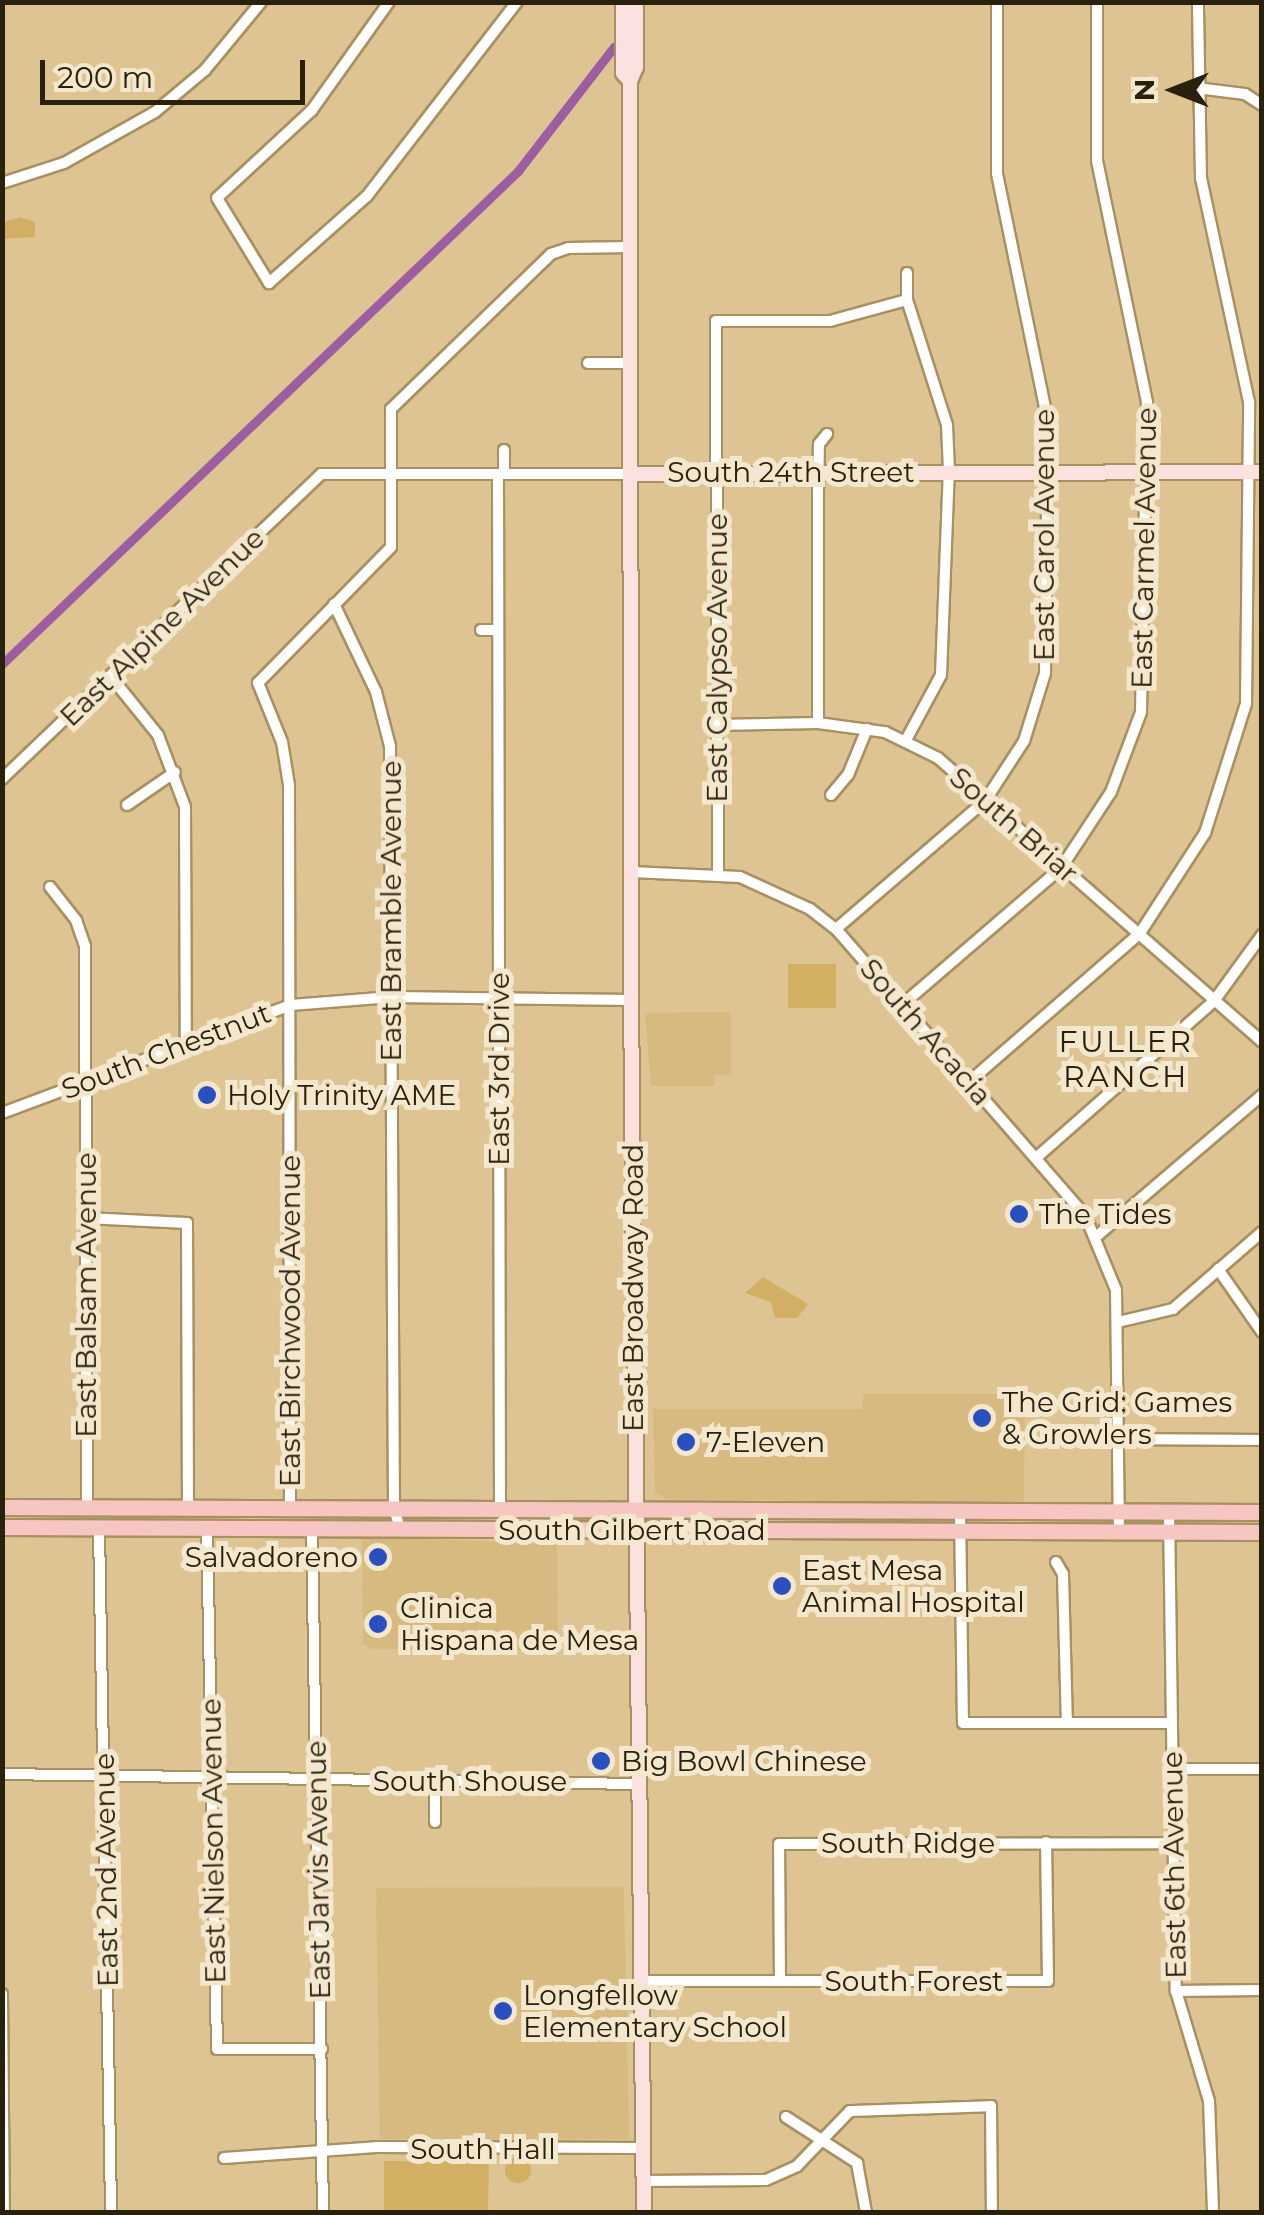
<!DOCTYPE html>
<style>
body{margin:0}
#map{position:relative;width:1264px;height:2215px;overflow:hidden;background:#ddc492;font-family:Montserrat,sans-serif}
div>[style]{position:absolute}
.built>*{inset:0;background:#d6ba80}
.green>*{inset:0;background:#d2af62}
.round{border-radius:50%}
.canal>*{height:9px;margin:-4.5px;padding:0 4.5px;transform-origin:4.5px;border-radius:4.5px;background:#9d5da1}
.roads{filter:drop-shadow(2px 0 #a89060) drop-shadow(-2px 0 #a89060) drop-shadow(0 2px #a89060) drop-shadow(0 -2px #a89060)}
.street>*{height:10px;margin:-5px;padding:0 5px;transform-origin:5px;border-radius:5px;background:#fff}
.secondary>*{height:14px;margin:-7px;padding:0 7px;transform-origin:7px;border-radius:7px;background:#fbe2e0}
.primary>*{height:15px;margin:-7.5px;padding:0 7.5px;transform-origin:7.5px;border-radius:7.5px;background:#f7c6c2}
.dots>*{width:28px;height:28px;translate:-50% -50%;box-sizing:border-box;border:5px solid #f3e7cd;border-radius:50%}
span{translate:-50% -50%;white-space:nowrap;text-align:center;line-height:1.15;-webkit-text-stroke:10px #f3e7cd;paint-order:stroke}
.street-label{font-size:28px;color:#2a210d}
.poi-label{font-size:28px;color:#2a210d}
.left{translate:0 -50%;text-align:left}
.right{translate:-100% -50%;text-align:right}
.neighbourhood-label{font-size:30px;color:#2a210d;letter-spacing:2.5px}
.frame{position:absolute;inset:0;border:5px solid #2a210d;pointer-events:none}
.north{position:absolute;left:1124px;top:40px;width:100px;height:100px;-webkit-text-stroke:8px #f3e7cd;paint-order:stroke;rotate:270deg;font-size:28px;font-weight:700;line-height:40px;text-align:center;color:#2a210d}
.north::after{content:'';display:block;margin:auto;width:35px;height:45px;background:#2a210d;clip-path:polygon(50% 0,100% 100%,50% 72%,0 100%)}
.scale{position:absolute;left:40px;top:60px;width:265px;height:45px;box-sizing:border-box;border:5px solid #2a210d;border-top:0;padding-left:12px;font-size:30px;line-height:35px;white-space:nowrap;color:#2a210d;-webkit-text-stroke:8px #f3e7cd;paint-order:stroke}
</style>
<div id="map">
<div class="built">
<div style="clip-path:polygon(731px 1012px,731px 1075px,715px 1075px,715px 1086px,651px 1086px,645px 1013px)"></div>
<div style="clip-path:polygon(863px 1394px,1025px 1394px,1024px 1504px,667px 1499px,655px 1493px,653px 1409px,862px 1409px)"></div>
<div style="clip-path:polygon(362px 1537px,557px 1544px,558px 1650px,372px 1649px,363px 1644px)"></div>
<div style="clip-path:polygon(624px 1887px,629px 2139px,380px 2139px,376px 1888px)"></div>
</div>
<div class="green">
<div style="clip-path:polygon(20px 217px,35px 222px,35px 237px,3px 239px,3px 252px,3px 222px)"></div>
<div style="clip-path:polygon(788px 964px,836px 964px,836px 1008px,788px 1008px)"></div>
<div style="clip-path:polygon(763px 1277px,808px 1304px,797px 1318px,775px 1318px,771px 1302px,745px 1293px)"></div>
<div class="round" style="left:505px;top:2157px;width:26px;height:26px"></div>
<div style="clip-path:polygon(384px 2161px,489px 2162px,488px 2212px,384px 2212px)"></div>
</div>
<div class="canal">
<div style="left:2px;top:664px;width:714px;rotate:-43.69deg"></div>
<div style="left:518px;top:171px;width:157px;rotate:-52.3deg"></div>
</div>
<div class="roads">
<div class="street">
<div style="left:389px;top:2px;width:133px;rotate:125.5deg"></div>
<div style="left:312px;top:110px;width:129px;rotate:137.2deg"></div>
<div style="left:217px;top:198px;width:100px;rotate:58.5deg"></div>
<div style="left:269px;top:283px;width:131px;rotate:-41.6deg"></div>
<div style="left:367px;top:196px;width:245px;rotate:-52.3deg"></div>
<div style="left:1197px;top:88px;width:48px;rotate:7.1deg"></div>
<div style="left:1245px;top:94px;width:20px;rotate:33deg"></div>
<div style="left:2px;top:183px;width:65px;rotate:-17.9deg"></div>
<div style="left:64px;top:163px;width:104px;rotate:-29.3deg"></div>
<div style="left:155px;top:112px;width:65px;rotate:-40deg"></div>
<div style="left:205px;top:70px;width:88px;rotate:-50.5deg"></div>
<div style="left:588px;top:363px;width:42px"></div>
<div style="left:498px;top:474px;width:1034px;rotate:89.89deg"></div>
<div style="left:504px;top:474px;width:24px;rotate:-90deg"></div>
<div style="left:334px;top:604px;width:98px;rotate:64.5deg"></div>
<div style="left:376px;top:692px;width:56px;rotate:75.5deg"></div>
<div style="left:390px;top:746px;width:762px;rotate:89.7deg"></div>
<div style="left:394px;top:1508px;width:22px;rotate:74deg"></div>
<div style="left:481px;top:630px;width:16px"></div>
<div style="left:112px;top:678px;width:73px;rotate:51.1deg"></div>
<div style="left:158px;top:735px;width:77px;rotate:69.4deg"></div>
<div style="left:185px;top:807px;width:236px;rotate:89.8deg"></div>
<div style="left:818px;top:723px;width:229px;rotate:-90deg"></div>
<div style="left:818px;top:494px;width:50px;rotate:-88.9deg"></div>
<div style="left:819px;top:444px;width:13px;rotate:-51deg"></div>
<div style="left:717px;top:725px;width:101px;rotate:-1.1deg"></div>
<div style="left:818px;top:723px;width:68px;rotate:7.7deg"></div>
<div style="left:885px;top:732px;width:59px;rotate:26.1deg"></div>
<div style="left:938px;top:758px;width:431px;rotate:41.2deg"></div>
<div style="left:906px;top:740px;width:74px;rotate:-61.7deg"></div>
<div style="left:941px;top:675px;width:204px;rotate:-87.8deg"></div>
<div style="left:949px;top:471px;width:46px;rotate:-92.5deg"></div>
<div style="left:947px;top:425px;width:131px;rotate:-107.7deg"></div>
<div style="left:907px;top:300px;width:27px;rotate:-90deg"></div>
<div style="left:2px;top:779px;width:441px;rotate:-43.7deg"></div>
<div style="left:321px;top:474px;width:310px"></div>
<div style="left:831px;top:795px;width:26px;rotate:-50deg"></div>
<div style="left:848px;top:775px;width:50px;rotate:-67.6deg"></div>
<div style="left:127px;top:805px;width:58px;rotate:-34.5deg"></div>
<div style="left:632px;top:872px;width:108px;rotate:2.7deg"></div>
<div style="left:740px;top:877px;width:77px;rotate:24.6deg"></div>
<div style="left:810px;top:909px;width:33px;rotate:38deg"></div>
<div style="left:836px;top:929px;width:379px;rotate:49deg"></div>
<div style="left:1085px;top:1215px;width:81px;rotate:67.5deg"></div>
<div style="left:1116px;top:1290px;width:242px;rotate:89.3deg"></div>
<div style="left:718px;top:875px;width:554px;rotate:-90.21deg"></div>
<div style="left:716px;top:321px;width:114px"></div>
<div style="left:830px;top:321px;width:80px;rotate:-15.3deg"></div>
<div style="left:50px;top:887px;width:42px;rotate:51.8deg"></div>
<div style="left:76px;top:920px;width:28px;rotate:71deg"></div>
<div style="left:85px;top:946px;width:561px;rotate:89.8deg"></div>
<div style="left:836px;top:929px;width:196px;rotate:-40.7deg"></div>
<div style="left:985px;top:801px;width:72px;rotate:-57deg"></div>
<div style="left:1024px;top:741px;width:71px;rotate:-72.8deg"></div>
<div style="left:1045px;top:673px;width:251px;rotate:-89.3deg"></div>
<div style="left:1048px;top:422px;width:254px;rotate:-101.6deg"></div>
<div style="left:997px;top:173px;width:171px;rotate:-90deg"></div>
<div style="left:903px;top:1004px;width:208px;rotate:-40.7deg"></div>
<div style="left:1061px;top:868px;width:91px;rotate:-56.7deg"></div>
<div style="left:1111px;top:792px;width:85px;rotate:-69.4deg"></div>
<div style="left:1141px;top:712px;width:310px;rotate:-88.9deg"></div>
<div style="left:1147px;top:402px;width:247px;rotate:-101.7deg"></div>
<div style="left:1097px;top:160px;width:158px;rotate:-90deg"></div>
<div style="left:970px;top:1081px;width:225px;rotate:-41deg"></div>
<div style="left:1140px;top:933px;width:119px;rotate:-57deg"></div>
<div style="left:1205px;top:833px;width:135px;rotate:-72.4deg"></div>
<div style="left:1246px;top:704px;width:302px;rotate:-89.4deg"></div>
<div style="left:1249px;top:402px;width:228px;rotate:-102.1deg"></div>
<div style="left:1201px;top:179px;width:177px;rotate:-91deg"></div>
<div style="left:2px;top:1113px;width:309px;rotate:-20.5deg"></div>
<div style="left:291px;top:1005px;width:101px;rotate:-4.5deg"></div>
<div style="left:392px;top:997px;width:239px;rotate:0.7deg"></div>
<div style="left:1036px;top:1158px;width:237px;rotate:-41.4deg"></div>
<div style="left:1214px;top:1001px;width:82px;rotate:-54deg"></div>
<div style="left:86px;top:1218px;width:101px;rotate:2.8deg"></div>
<div style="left:187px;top:1223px;width:285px;rotate:89.8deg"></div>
<div style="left:1097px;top:1236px;width:217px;rotate:-40.5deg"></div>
<div style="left:1218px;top:1269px;width:77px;rotate:55.1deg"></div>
<div style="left:1118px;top:1322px;width:57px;rotate:-13.3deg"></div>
<div style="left:1173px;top:1309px;width:118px;rotate:-40.9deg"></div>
<div style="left:1119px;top:1439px;width:143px;rotate:0.4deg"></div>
<div style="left:290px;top:1508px;width:723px;rotate:-90.08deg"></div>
<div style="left:289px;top:785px;width:44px;rotate:-99.2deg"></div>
<div style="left:282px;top:742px;width:64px;rotate:-112.1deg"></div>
<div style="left:258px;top:683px;width:190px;rotate:-45.6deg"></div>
<div style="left:391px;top:547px;width:138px;rotate:-90deg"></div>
<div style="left:391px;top:409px;width:223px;rotate:-44.1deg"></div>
<div style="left:551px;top:254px;width:18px;rotate:-19deg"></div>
<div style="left:568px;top:248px;width:62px;rotate:-0.9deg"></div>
<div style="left:960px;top:1511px;width:212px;rotate:89.2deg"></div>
<div style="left:963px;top:1723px;width:208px"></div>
<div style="left:1169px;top:1512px;width:479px;rotate:89.2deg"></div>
<div style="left:1176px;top:1991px;width:115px;rotate:73.3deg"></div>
<div style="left:1209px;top:2101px;width:111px;rotate:87.9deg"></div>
<div style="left:99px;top:1528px;width:684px;rotate:88.99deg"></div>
<div style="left:207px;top:1528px;width:521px;rotate:88.9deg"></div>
<div style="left:217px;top:2049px;width:105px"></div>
<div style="left:312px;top:1528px;width:684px;rotate:89.08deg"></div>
<div style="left:1056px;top:1562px;width:14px;rotate:60deg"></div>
<div style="left:1063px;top:1574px;width:149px;rotate:88.5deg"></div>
<div style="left:1174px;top:1769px;width:88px"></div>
<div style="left:2px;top:1774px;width:636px;rotate:0.9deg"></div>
<div style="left:435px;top:1780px;width:42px;rotate:90deg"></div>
<div style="left:641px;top:1981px;width:407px"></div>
<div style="left:1048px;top:1981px;width:139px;rotate:-90.8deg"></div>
<div style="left:780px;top:1981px;width:137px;rotate:-90.4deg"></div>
<div style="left:779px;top:1844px;width:395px;rotate:-0.1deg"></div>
<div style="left:1176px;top:1991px;width:86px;rotate:-0.7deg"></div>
<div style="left:2px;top:1994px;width:218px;rotate:89.5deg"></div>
<div style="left:786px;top:2117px;width:85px;rotate:32.9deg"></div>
<div style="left:857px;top:2163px;width:50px;rotate:79.6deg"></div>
<div style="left:224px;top:2158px;width:152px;rotate:-4.1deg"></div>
<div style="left:376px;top:2147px;width:268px;rotate:0.2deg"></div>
<div style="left:644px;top:2181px;width:122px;rotate:-0.5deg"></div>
<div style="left:766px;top:2180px;width:34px;rotate:-24deg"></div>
<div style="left:797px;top:2166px;width:76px;rotate:-46.1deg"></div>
<div style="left:850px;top:2111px;width:141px;rotate:-2deg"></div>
<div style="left:991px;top:2106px;width:106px;rotate:89.5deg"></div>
</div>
<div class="secondary">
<div style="left:623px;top:2px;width:71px;rotate:90deg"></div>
<div style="left:623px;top:73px;width:11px;rotate:49deg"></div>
<div style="left:636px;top:2px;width:65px;rotate:90deg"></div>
<div style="left:636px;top:67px;width:15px;rotate:113deg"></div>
<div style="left:630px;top:81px;width:919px;rotate:89.94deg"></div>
<div style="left:631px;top:1000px;width:1212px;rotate:89.39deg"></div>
<div style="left:631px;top:474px;width:631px;rotate:-0.18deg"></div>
</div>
<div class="primary">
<div style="left:2px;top:1507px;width:1260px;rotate:0.23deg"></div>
<div style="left:2px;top:1527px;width:1260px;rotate:0.23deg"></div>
</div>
</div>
<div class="dots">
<div style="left:207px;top:1095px;background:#2850bf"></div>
<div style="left:1019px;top:1214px;background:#2850bf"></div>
<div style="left:982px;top:1418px;background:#2850bf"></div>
<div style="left:686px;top:1442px;background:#2850bf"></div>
<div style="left:378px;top:1557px;background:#2850bf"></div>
<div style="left:782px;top:1586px;background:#2850bf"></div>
<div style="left:378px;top:1624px;background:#2850bf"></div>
<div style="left:601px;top:1761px;background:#2850bf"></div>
<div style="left:503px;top:2011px;background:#2850bf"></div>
</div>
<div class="street-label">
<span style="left:791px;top:472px">South 24th Street</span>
<span style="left:1044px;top:535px;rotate:-90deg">East Carol Avenue</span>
<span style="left:1144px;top:548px;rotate:-89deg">East Carmel Avenue</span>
<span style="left:162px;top:627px;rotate:-44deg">East Alpine Avenue</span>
<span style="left:717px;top:658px;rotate:-90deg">East Calypso Avenue</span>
<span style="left:1014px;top:825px;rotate:41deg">South Briar</span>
<span style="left:391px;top:911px;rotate:-90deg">East Bramble Avenue</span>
<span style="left:926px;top:1032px;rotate:49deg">South Acacia</span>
<span style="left:166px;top:1051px;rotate:-21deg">South Chestnut</span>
<span style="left:499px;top:1069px;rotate:-90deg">East 3rd Drive</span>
<span style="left:633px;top:1288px;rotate:-90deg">East Broadway Road</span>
<span style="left:86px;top:1295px;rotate:-90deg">East Balsam Avenue</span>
<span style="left:290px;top:1321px;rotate:-90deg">East Birchwood Avenue</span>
<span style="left:632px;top:1530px">South Gilbert Road</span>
<span style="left:470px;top:1781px">South Shouse</span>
<span style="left:213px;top:1841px;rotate:-91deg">East Nielson Avenue</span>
<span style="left:908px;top:1843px">South Ridge</span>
<span style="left:1174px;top:1865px;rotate:-91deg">East 6th Avenue</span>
<span style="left:106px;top:1870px;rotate:-91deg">East 2nd Avenue</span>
<span style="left:318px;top:1870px;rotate:-91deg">East Jarvis Avenue</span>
<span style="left:914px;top:1981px">South Forest</span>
<span style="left:483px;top:2149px">South Hall</span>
</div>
<div class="poi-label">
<span class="left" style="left:227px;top:1095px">Holy Trinity AME</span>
<span class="left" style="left:1039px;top:1214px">The Tides</span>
<span class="left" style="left:1002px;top:1418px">The Grid: Games<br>&amp; Growlers</span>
<span class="left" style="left:706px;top:1442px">7-Eleven</span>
<span class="right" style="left:358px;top:1557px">Salvadoreno</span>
<span class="left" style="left:802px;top:1586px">East Mesa<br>Animal Hospital</span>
<span class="left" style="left:400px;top:1624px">Clinica<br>Hispana de Mesa</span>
<span class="left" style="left:621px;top:1761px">Big Bowl Chinese</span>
<span class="left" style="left:523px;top:2011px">Longfellow<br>Elementary School</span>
</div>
<div class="neighbourhood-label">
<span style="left:1126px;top:1059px">FULLER<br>RANCH</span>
</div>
<div class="frame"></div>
<div class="north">N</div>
<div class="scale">200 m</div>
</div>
